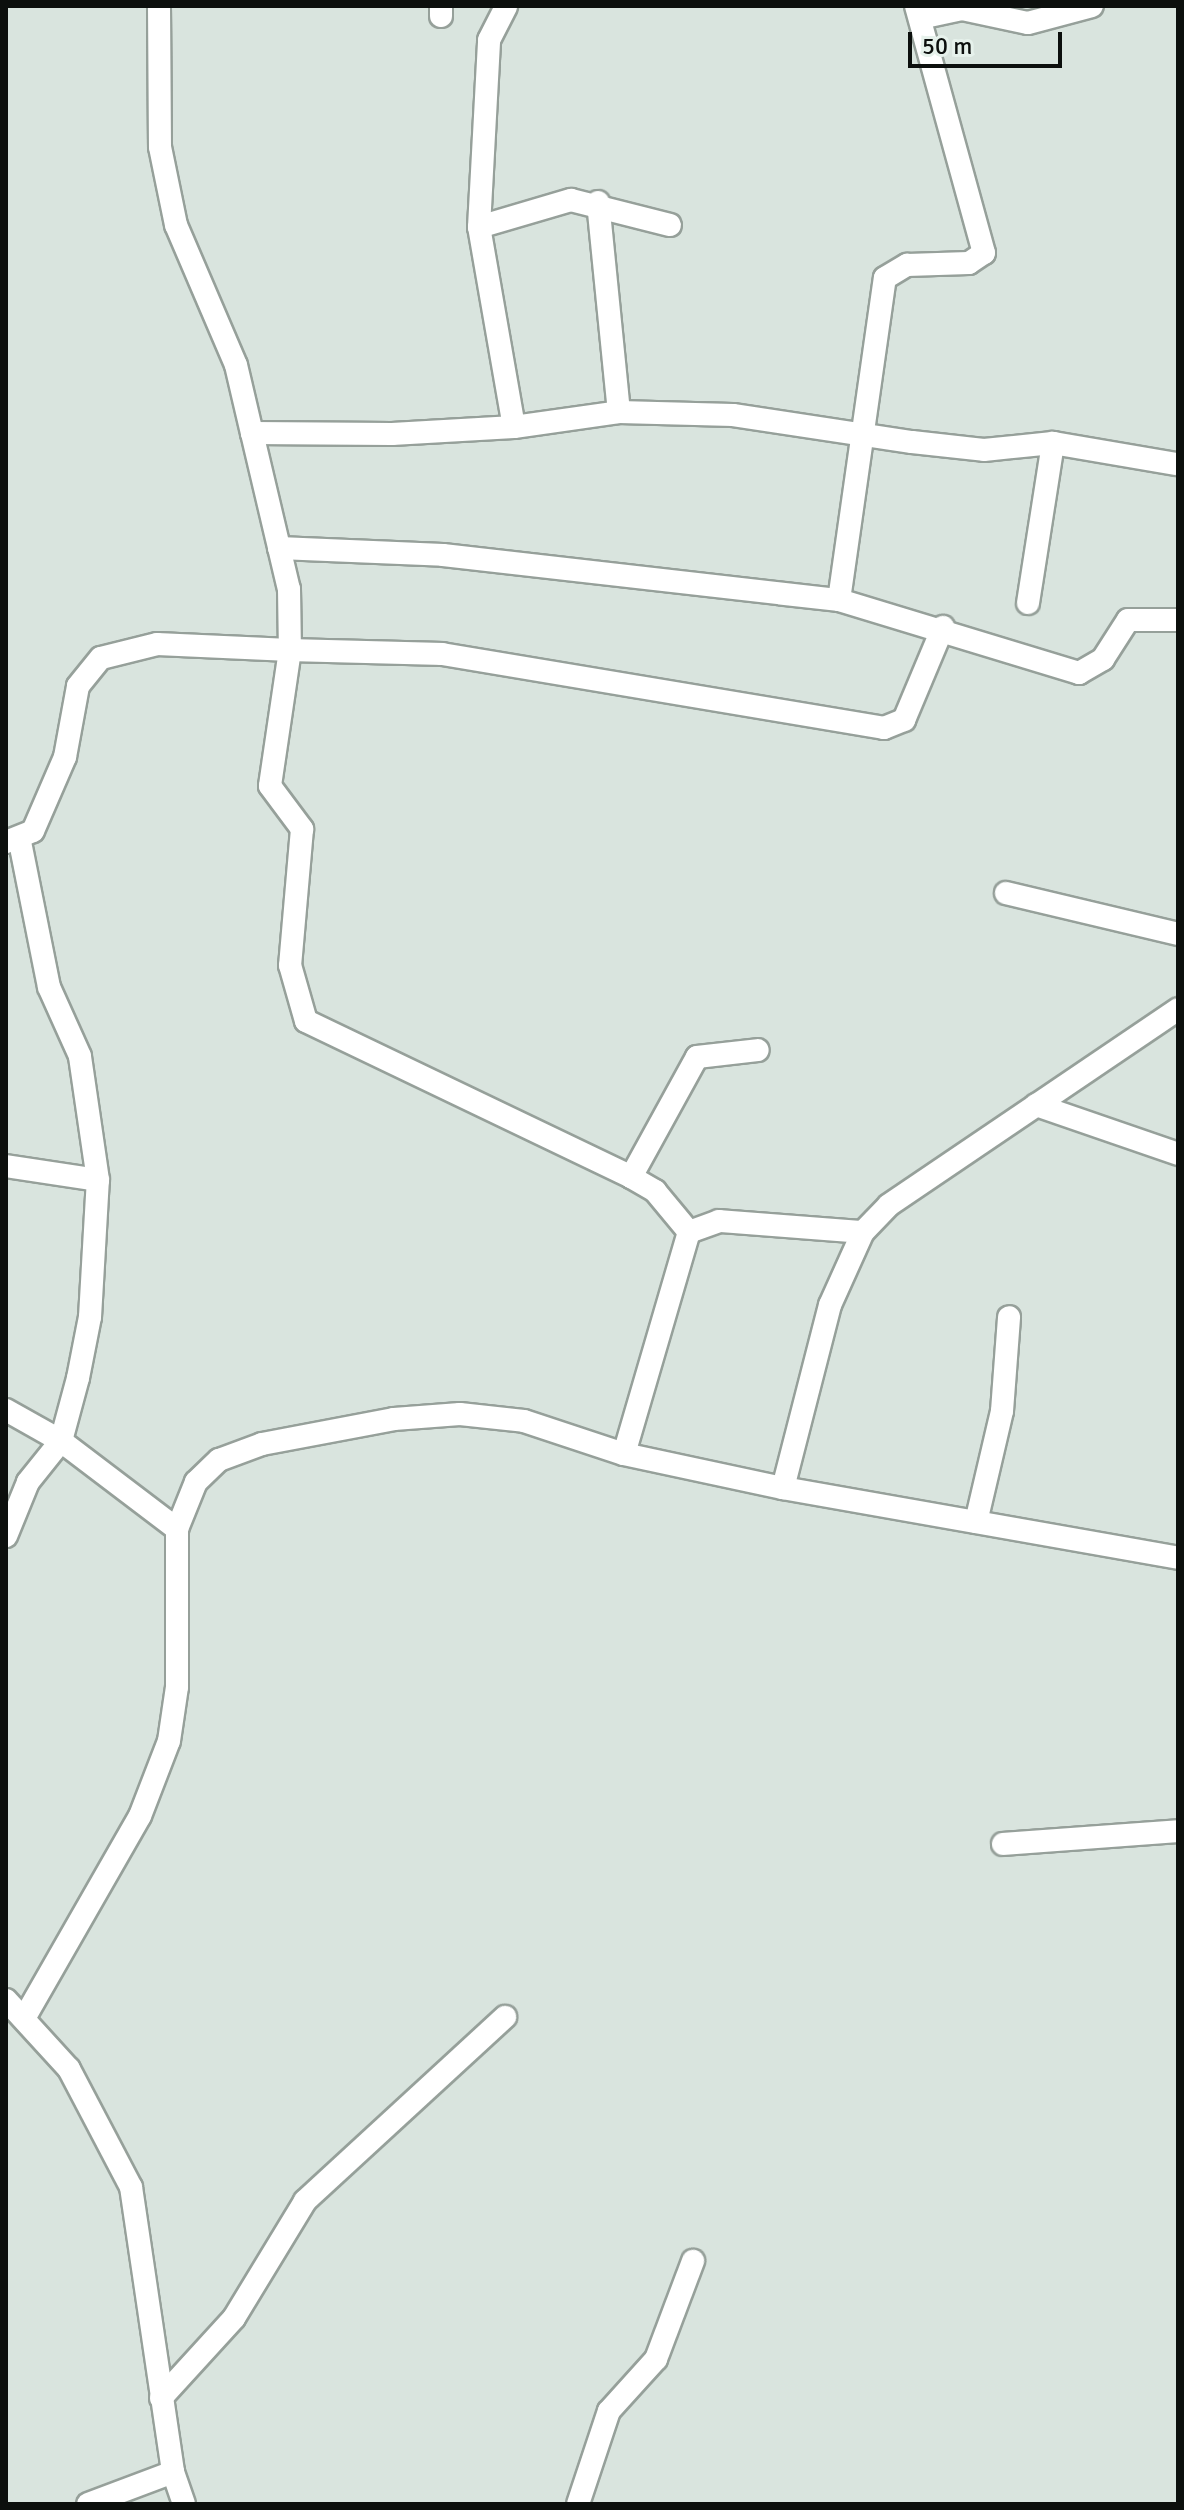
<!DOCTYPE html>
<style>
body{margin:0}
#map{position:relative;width:1184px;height:2510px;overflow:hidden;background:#d9e4de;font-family:Signika,sans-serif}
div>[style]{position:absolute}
.roads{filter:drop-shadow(2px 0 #96a09a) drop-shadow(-2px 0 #96a09a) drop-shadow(0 2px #96a09a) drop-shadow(0 -2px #96a09a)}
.street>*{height:22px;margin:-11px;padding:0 11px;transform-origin:11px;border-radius:11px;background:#fff}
span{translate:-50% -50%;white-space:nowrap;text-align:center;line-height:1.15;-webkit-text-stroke:8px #e6f1eb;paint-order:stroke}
.frame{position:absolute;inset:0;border:8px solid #0c0f0d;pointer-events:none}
.scale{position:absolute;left:908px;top:32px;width:154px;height:36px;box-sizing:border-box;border:4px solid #0c0f0d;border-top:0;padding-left:10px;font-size:24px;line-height:28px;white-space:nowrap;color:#0c0f0d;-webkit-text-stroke:6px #e6f1eb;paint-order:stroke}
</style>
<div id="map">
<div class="roads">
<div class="street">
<div style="left:159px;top:6px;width:141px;rotate:89.6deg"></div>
<div style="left:160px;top:147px;width:80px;rotate:78.4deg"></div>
<div style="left:176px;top:225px;width:152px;rotate:66.8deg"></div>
<div style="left:236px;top:365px;width:70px;rotate:76.8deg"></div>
<div style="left:252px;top:433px;width:140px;rotate:0.4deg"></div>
<div style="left:392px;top:434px;width:122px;rotate:-3.3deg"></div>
<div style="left:514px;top:427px;width:203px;rotate:-99.9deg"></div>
<div style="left:479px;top:227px;width:187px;rotate:-86.9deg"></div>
<div style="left:489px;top:40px;width:38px;rotate:-63deg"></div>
<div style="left:441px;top:16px;width:10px;rotate:-90deg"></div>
<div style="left:920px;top:18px;width:43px;rotate:-12.1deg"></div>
<div style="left:962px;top:9px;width:67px;rotate:12deg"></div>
<div style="left:1028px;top:23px;width:66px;rotate:-14.9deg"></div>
<div style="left:598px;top:202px;width:211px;rotate:84.3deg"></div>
<div style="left:479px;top:227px;width:96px;rotate:-16.4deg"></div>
<div style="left:571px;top:200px;width:102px;rotate:14.2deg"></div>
<div style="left:514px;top:427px;width:106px;rotate:-8.1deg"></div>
<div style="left:619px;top:412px;width:114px;rotate:1.5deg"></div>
<div style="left:733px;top:415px;width:181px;rotate:8.6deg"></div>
<div style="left:912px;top:442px;width:72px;rotate:6.3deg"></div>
<div style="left:984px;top:450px;width:69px;rotate:-5.8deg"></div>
<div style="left:1053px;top:443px;width:125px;rotate:9.7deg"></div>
<div style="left:252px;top:433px;width:160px;rotate:76.7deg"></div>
<div style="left:289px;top:589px;width:61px;rotate:89.1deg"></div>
<div style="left:290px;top:650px;width:152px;rotate:1.5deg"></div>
<div style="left:442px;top:654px;width:448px;rotate:9.5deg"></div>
<div style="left:884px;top:728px;width:22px;rotate:-22deg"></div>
<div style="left:904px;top:720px;width:101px;rotate:-67.2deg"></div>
<div style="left:279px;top:548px;width:164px;rotate:2.4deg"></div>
<div style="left:443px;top:555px;width:399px;rotate:6.5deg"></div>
<div style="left:839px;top:600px;width:251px;rotate:16.9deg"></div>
<div style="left:1079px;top:673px;width:28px;rotate:-30deg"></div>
<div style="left:1103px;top:659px;width:46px;rotate:-57.3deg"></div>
<div style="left:1128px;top:620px;width:50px"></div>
<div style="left:839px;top:600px;width:325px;rotate:-81.9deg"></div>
<div style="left:885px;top:278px;width:26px;rotate:-31deg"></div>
<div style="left:907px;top:265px;width:62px;rotate:-1.8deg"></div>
<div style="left:969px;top:263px;width:18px;rotate:-34deg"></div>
<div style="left:984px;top:253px;width:256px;rotate:-105.4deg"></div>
<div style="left:1028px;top:603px;width:162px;rotate:-81.1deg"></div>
<div style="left:6px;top:842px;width:29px;rotate:-22deg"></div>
<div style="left:33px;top:831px;width:81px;rotate:-66.6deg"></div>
<div style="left:65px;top:757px;width:72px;rotate:-79.6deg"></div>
<div style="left:78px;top:686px;width:36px;rotate:-51deg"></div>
<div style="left:101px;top:658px;width:58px;rotate:-14deg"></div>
<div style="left:157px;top:644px;width:133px;rotate:2.6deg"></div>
<div style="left:290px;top:650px;width:137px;rotate:98.4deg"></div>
<div style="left:270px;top:786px;width:54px;rotate:53.3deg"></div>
<div style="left:302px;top:829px;width:137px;rotate:95deg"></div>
<div style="left:290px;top:965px;width:58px;rotate:74.1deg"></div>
<div style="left:306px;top:1021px;width:361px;rotate:25.6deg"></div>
<div style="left:631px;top:1177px;width:28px;rotate:30deg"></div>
<div style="left:655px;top:1191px;width:53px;rotate:50.3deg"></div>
<div style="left:1006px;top:893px;width:177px;rotate:13.4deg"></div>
<div style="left:1036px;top:1105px;width:150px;rotate:19deg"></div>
<div style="left:6px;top:1166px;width:93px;rotate:8.7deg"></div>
<div style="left:631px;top:1177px;width:137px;rotate:-61.2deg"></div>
<div style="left:697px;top:1057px;width:61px;rotate:-6.5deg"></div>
<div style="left:6px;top:1410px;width:63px;rotate:29.4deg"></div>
<div style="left:61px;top:1441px;width:146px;rotate:37.2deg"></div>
<div style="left:624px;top:1454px;width:231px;rotate:-73.7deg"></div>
<div style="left:689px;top:1232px;width:32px;rotate:-20deg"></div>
<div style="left:719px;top:1221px;width:144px;rotate:4.4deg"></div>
<div style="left:783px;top:1488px;width:189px;rotate:-75.6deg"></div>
<div style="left:830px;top:1305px;width:80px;rotate:-65.7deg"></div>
<div style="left:863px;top:1232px;width:37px;rotate:-46deg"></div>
<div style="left:889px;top:1205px;width:349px;rotate:-34.1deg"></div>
<div style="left:976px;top:1522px;width:114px;rotate:-76.8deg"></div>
<div style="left:1002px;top:1411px;width:94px;rotate:-85.7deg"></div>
<div style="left:6px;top:1536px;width:58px;rotate:-67.8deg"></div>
<div style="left:28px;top:1482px;width:53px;rotate:-51.2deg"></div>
<div style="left:61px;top:1441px;width:65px;rotate:-74.9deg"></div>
<div style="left:78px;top:1378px;width:62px;rotate:-78.9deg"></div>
<div style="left:90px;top:1317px;width:137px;rotate:-86.7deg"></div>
<div style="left:98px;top:1180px;width:125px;rotate:-98.3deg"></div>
<div style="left:80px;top:1056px;width:76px;rotate:-114.2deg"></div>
<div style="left:49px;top:987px;width:148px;rotate:-101.3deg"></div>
<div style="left:1003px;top:1844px;width:175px;rotate:-4.2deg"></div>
<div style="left:6px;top:2000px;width:93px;rotate:47.6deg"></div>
<div style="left:69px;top:2069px;width:133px;rotate:62.3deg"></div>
<div style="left:131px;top:2187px;width:288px;rotate:81.6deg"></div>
<div style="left:173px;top:2472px;width:34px;rotate:71deg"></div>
<div style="left:26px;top:2015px;width:229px;rotate:-60.2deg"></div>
<div style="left:140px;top:1816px;width:80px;rotate:-68.9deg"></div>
<div style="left:169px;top:1741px;width:55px;rotate:-81.6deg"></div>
<div style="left:177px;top:1687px;width:158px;rotate:-90deg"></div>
<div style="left:177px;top:1529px;width:51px;rotate:-68deg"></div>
<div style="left:196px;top:1482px;width:32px;rotate:-44deg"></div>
<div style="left:219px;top:1460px;width:46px;rotate:-20.4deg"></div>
<div style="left:262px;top:1444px;width:134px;rotate:-10.7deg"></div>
<div style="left:394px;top:1419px;width:66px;rotate:-4.3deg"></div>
<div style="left:460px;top:1414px;width:64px;rotate:6.2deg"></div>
<div style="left:524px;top:1421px;width:105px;rotate:18.3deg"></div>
<div style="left:624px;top:1454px;width:163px;rotate:12.1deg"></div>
<div style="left:783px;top:1488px;width:401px;rotate:10deg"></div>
<div style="left:161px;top:2398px;width:108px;rotate:-47.6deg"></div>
<div style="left:234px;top:2318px;width:137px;rotate:-58.7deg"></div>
<div style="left:305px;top:2201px;width:272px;rotate:-42.6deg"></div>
<div style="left:88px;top:2504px;width:91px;rotate:-20.6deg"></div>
<div style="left:578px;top:2504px;width:98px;rotate:-71.6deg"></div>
<div style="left:609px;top:2411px;width:70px;rotate:-47.9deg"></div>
<div style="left:656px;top:2359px;width:105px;rotate:-69.3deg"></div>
</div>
</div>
<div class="frame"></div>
<div class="scale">50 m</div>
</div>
